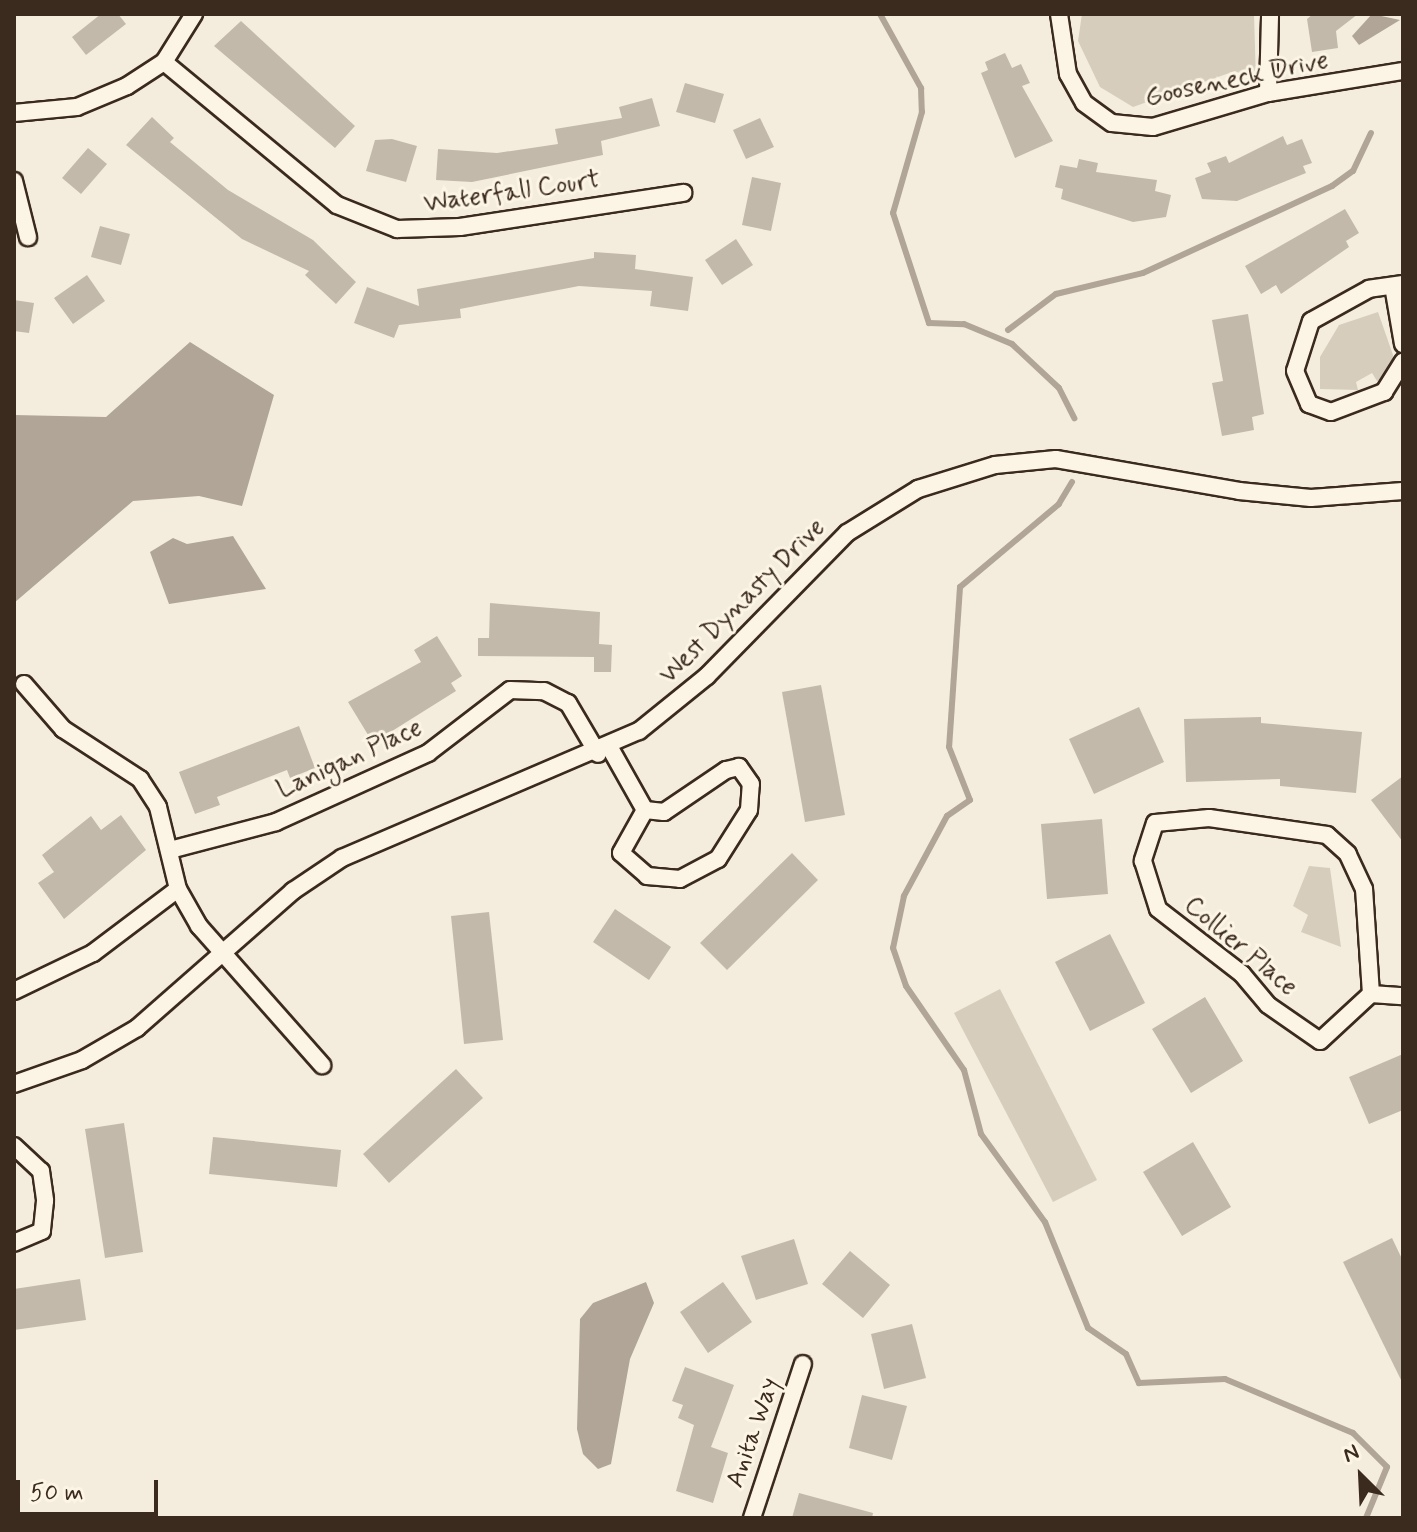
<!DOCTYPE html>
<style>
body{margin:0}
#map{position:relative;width:1417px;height:1532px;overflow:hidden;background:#f4eddd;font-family:Mynerve,sans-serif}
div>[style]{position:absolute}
.green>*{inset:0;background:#d6cdbd}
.water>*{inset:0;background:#b0a596}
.stream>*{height:6px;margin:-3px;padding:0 3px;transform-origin:3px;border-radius:3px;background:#b0a596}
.building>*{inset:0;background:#c3b9aa}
.roads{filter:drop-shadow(2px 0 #3b2a1e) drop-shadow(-2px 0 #3b2a1e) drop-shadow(0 2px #3b2a1e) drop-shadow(0 -2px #3b2a1e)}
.street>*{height:16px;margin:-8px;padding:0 8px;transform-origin:8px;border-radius:8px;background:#fcf5e5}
span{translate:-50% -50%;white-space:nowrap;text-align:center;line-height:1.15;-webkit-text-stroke:6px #fcf5e5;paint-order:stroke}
.street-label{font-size:26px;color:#3b2a1e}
.frame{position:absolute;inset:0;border:16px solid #3b2a1e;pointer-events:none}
.north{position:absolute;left:1321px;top:1436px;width:80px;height:80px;-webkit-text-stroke:6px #fcf5e5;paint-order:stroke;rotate:336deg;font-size:22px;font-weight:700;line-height:32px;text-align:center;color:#3b2a1e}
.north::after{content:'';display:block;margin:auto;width:28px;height:36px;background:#3b2a1e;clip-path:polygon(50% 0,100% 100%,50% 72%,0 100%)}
.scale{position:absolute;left:16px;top:1480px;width:142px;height:36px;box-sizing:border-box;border:4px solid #3b2a1e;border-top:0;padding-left:10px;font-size:24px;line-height:28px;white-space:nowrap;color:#3b2a1e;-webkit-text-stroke:6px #fcf5e5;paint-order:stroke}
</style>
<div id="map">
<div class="green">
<div style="clip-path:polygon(1082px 14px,1254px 14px,1256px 81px,1235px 71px,1133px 107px,1100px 87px,1078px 41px)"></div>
<div style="clip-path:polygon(1378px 312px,1393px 355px,1391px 375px,1377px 381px,1372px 373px,1356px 382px,1358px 390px,1320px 389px,1320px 357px,1339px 325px)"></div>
<div style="clip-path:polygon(1309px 866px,1330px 868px,1341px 947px,1301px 932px,1308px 915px,1293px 906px)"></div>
<div style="clip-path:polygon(1000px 989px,1097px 1180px,1053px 1202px,954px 1013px)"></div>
</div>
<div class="water">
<div style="clip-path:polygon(1372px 14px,1400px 20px,1359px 45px,1352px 36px)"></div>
<div style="clip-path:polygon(190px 342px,274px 395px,242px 506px,199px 496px,133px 501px,14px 603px,14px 415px,106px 417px)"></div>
<div style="clip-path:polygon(233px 536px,266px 589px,169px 604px,150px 552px,173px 538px,187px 544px)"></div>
<div style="clip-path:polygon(646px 1282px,654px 1303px,630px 1359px,611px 1464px,598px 1469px,583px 1454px,577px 1429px,580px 1319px,593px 1303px)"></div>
</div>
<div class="stream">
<div style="left:880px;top:14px;width:85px;rotate:61deg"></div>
<div style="left:921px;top:88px;width:24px;rotate:88deg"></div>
<div style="left:922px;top:112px;width:105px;rotate:106deg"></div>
<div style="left:893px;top:213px;width:116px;rotate:71.9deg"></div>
<div style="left:929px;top:323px;width:35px;rotate:2deg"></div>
<div style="left:964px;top:324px;width:52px;rotate:22.6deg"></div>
<div style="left:1012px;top:344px;width:64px;rotate:43.1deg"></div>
<div style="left:1059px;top:388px;width:34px;rotate:63deg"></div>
<div style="left:1008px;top:330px;width:60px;rotate:-36.9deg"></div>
<div style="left:1056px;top:294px;width:89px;rotate:-13.6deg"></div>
<div style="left:1143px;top:273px;width:208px;rotate:-24.7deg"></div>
<div style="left:1332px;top:186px;width:26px;rotate:-36deg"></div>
<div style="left:1353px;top:171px;width:42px;rotate:-64.7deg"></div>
<div style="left:1072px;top:482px;width:26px;rotate:121deg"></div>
<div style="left:1059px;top:504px;width:129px;rotate:140deg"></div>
<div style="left:960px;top:587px;width:160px;rotate:93.9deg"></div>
<div style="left:949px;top:747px;width:57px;rotate:68.4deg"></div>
<div style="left:970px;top:800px;width:28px;rotate:145deg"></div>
<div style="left:947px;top:816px;width:91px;rotate:118.3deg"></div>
<div style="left:904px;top:896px;width:53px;rotate:101.9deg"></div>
<div style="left:893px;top:948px;width:40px;rotate:71.1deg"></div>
<div style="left:906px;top:986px;width:102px;rotate:55.4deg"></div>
<div style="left:964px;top:1070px;width:66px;rotate:75.1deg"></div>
<div style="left:981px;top:1134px;width:109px;rotate:54deg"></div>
<div style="left:1045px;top:1222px;width:114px;rotate:67.9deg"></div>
<div style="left:1088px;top:1328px;width:46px;rotate:34.4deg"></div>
<div style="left:1126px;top:1354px;width:32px;rotate:66deg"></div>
<div style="left:1139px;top:1383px;width:86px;rotate:-2.7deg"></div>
<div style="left:1225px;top:1379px;width:139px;rotate:22.9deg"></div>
<div style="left:1353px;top:1433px;width:48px;rotate:45deg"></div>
<div style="left:1387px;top:1467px;width:55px;rotate:112.4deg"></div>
</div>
<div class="building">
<div style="clip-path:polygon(101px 14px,118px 14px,126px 24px,86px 55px,72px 37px)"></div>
<div style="clip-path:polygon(1313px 14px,1358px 14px,1336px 31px,1338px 48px,1312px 52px,1307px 19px)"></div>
<div style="clip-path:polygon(241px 21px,355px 126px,335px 148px,214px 46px)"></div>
<div style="clip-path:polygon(1005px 53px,1012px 68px,1021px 64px,1030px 83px,1022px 86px,1053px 141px,1015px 158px,981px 73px,988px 70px,985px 62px)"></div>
<div style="clip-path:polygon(685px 83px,724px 94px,715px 123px,676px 112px)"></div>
<div style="clip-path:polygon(652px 98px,660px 126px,601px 141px,603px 155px,472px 182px,436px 180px,438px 149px,497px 153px,558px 144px,555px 129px,622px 118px,619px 107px)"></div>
<div style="clip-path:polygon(152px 117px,174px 138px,170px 142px,228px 190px,313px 240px,356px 282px,336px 304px,305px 275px,309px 271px,242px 239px,126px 145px)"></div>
<div style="clip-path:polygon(760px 118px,774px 147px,746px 159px,733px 130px)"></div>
<div style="clip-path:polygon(1283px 136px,1287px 145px,1302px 139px,1312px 163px,1303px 166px,1306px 173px,1237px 201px,1202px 199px,1195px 178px,1211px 172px,1207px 163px,1226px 156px,1229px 163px)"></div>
<div style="clip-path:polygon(392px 139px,417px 146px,406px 182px,366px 171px,375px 140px)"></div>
<div style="clip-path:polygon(88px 148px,107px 164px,81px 194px,62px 178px)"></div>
<div style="clip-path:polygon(1079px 159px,1098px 163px,1096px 172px,1157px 180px,1155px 191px,1171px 195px,1166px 217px,1133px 222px,1061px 199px,1063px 189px,1055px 187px,1060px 165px,1077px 168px)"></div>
<div style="clip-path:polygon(752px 177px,781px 183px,771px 231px,742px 225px)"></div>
<div style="clip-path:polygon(1345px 209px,1359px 233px,1346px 241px,1349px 247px,1281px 294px,1276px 285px,1261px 294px,1245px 266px)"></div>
<div style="clip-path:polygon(100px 226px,130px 234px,121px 265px,91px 257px)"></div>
<div style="clip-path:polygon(736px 239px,753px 265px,722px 285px,705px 260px)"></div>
<div style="clip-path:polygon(594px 252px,636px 255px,635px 269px,693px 277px,688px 311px,650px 306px,652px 291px,579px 286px,460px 309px,461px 318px,399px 325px,394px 338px,354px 323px,367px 287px,419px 306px,417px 289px,594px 258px)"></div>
<div style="clip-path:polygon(87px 275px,105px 301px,73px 324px,54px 298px)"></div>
<div style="clip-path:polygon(14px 300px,34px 303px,29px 333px,14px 331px)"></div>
<div style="clip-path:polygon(1248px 314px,1264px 414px,1252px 417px,1254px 430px,1222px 436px,1212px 383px,1223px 381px,1212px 320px)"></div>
<div style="clip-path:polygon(490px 603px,600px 612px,599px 644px,612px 645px,611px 672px,594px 672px,594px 657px,478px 656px,478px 638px,489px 638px)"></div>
<div style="clip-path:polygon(437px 636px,462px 676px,451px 683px,456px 691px,373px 743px,348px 702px,421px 662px,414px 650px)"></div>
<div style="clip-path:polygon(821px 685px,845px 815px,805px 822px,782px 692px)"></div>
<div style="clip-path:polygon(1139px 707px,1164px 762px,1094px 794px,1069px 739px)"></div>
<div style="clip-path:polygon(1261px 717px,1261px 723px,1362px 732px,1356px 793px,1280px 786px,1280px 779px,1186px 782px,1184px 719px)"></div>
<div style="clip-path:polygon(299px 726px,315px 768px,290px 778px,287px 770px,217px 797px,220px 805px,195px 814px,179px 772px)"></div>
<div style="clip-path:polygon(1403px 776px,1403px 842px,1371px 800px)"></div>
<div style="clip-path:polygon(121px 815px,146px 850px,64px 919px,38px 883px,54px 872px,42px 855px,91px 816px,101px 830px)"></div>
<div style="clip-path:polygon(1102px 819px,1108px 894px,1047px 899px,1041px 824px)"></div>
<div style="clip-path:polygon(792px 853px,818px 880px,727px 970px,700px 943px)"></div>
<div style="clip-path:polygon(615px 909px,671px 947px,649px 980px,593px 942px)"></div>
<div style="clip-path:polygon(489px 912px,503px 1040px,464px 1044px,451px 916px)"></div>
<div style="clip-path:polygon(1110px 934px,1145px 1003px,1090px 1031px,1055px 962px)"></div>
<div style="clip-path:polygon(1205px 997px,1243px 1061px,1191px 1093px,1152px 1029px)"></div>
<div style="clip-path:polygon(1403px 1054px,1403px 1110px,1369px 1124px,1349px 1077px)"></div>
<div style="clip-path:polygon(456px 1069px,483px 1098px,389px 1183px,363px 1154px)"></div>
<div style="clip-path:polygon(124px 1123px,143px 1252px,105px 1258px,85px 1129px)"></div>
<div style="clip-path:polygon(213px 1137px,341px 1150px,337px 1187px,209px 1174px)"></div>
<div style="clip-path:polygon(1193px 1142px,1231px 1207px,1182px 1236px,1143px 1172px)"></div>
<div style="clip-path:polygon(1392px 1238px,1403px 1261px,1403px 1384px,1343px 1262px)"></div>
<div style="clip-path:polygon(794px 1239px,808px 1284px,756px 1300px,741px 1256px)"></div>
<div style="clip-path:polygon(850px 1251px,890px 1285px,863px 1318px,822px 1284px)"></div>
<div style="clip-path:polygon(80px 1279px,86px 1320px,14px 1330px,14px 1289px)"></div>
<div style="clip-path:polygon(723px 1282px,752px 1322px,708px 1353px,680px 1312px)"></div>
<div style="clip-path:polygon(912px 1324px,926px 1378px,884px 1389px,871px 1334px)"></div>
<div style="clip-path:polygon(685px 1367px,734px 1385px,711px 1447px,728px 1453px,713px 1503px,676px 1491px,694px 1425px,678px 1418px,683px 1405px,672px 1401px)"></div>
<div style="clip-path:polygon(862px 1395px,907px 1406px,892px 1460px,849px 1448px)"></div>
<div style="clip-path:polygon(799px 1493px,873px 1513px,872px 1518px,792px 1518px)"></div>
</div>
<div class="roads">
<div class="street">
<div style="left:1059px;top:14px;width:61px;rotate:81.5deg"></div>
<div style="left:1068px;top:74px;width:33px;rotate:61deg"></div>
<div style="left:1084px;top:103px;width:34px;rotate:36deg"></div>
<div style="left:1112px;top:123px;width:41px;rotate:5.6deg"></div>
<div style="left:1153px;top:127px;width:120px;rotate:-16.5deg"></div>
<div style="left:1268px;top:93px;width:137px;rotate:-9.3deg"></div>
<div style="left:164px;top:62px;width:224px;rotate:39.6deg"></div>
<div style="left:337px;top:205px;width:65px;rotate:21.8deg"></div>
<div style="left:397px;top:229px;width:63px;rotate:-1.8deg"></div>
<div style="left:460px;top:227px;width:226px;rotate:-8.7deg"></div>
<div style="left:1268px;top:93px;width:79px;rotate:-88.5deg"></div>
<div style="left:14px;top:113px;width:63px;rotate:-5.4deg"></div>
<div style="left:77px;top:107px;width:54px;rotate:-22.8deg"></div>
<div style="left:127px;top:86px;width:44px;rotate:-33deg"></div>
<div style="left:164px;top:62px;width:57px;rotate:-58deg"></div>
<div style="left:14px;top:181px;width:58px;rotate:76deg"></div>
<div style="left:1403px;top:284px;width:34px;rotate:172deg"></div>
<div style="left:1369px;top:289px;width:66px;rotate:151.1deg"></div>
<div style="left:1311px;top:321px;width:52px;rotate:107.7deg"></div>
<div style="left:1295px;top:371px;width:36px;rotate:67deg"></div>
<div style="left:1309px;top:404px;width:23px;rotate:20deg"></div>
<div style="left:1331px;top:412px;width:57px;rotate:-20.7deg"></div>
<div style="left:1384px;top:392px;width:36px;rotate:-58deg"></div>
<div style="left:1393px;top:286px;width:59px;rotate:80.2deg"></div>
<div style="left:24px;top:684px;width:60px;rotate:49.1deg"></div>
<div style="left:63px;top:729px;width:92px;rotate:33deg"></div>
<div style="left:140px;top:779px;width:33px;rotate:57deg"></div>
<div style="left:158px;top:807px;width:84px;rotate:76.3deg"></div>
<div style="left:178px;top:889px;width:43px;rotate:60.4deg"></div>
<div style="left:199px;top:926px;width:186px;rotate:48.5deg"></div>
<div style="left:610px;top:748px;width:71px;rotate:60.6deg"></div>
<div style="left:645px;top:810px;width:49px;rotate:119.2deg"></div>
<div style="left:621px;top:853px;width:35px;rotate:41deg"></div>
<div style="left:647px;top:876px;width:33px;rotate:5deg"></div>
<div style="left:680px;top:879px;width:43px;rotate:-27.8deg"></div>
<div style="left:718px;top:859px;width:58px;rotate:-57.7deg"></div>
<div style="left:749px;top:810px;width:26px;rotate:-86deg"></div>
<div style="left:751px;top:784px;width:21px;rotate:-125deg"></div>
<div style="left:739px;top:767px;width:13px;rotate:167deg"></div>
<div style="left:726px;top:770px;width:75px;rotate:145.9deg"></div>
<div style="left:664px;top:812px;width:19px;rotate:-174deg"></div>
<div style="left:170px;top:850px;width:110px;rotate:-14.8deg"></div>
<div style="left:276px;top:822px;width:167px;rotate:-24.4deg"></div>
<div style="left:428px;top:753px;width:103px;rotate:-37.5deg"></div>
<div style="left:510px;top:690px;width:34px;rotate:2deg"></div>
<div style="left:544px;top:691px;width:27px;rotate:27deg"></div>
<div style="left:568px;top:703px;width:59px;rotate:59.5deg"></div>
<div style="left:14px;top:991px;width:88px;rotate:-25.7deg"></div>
<div style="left:93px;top:953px;width:106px;rotate:-37deg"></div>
<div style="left:1371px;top:994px;width:105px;rotate:-93.8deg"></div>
<div style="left:1364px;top:889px;width:38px;rotate:-115deg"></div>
<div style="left:1348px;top:854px;width:28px;rotate:-138deg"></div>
<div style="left:1327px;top:835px;width:119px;rotate:-171.8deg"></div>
<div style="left:1209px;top:818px;width:54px;rotate:174.7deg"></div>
<div style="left:1155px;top:823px;width:40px;rotate:108deg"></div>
<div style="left:1143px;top:861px;width:50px;rotate:72.6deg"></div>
<div style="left:1158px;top:909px;width:106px;rotate:37.7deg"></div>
<div style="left:1242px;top:974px;width:40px;rotate:50deg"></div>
<div style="left:1268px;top:1005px;width:63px;rotate:34.7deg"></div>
<div style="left:1320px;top:1041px;width:69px;rotate:-42.7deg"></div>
<div style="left:1371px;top:994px;width:32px;rotate:4deg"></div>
<div style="left:14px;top:1084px;width:72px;rotate:-19.4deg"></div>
<div style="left:82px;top:1060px;width:64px;rotate:-30.2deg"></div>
<div style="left:137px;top:1028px;width:208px;rotate:-41.3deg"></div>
<div style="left:293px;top:891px;width:59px;rotate:-34deg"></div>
<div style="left:342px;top:858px;width:323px;rotate:-23.2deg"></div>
<div style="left:639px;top:731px;width:87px;rotate:-39deg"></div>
<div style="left:707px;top:676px;width:200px;rotate:-45.6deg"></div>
<div style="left:847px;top:533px;width:84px;rotate:-31.8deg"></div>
<div style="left:918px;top:489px;width:81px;rotate:-17.3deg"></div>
<div style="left:995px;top:465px;width:61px;rotate:-5.6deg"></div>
<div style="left:1056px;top:459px;width:186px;rotate:9.9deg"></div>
<div style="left:1239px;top:491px;width:72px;rotate:5.6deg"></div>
<div style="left:1311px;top:498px;width:92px;rotate:-4.4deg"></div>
<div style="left:14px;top:1146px;width:37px;rotate:43deg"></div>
<div style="left:41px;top:1171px;width:30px;rotate:82deg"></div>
<div style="left:45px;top:1201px;width:30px;rotate:96deg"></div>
<div style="left:42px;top:1231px;width:30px;rotate:157deg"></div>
<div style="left:752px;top:1518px;width:162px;rotate:-71.7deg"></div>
</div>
</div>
<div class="street-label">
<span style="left:1237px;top:80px;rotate:-12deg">Gooseneck Drive</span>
<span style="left:512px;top:193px;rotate:-8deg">Waterfall Court</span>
<span style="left:743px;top:602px;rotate:-45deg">West Dynasty Drive</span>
<span style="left:350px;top:760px;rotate:-25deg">Lanigan Place</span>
<span style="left:1240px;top:947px;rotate:40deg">Collier Place</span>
<span style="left:754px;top:1433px;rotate:-71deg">Anita Way</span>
</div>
<div class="frame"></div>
<div class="north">N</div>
<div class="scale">50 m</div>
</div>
